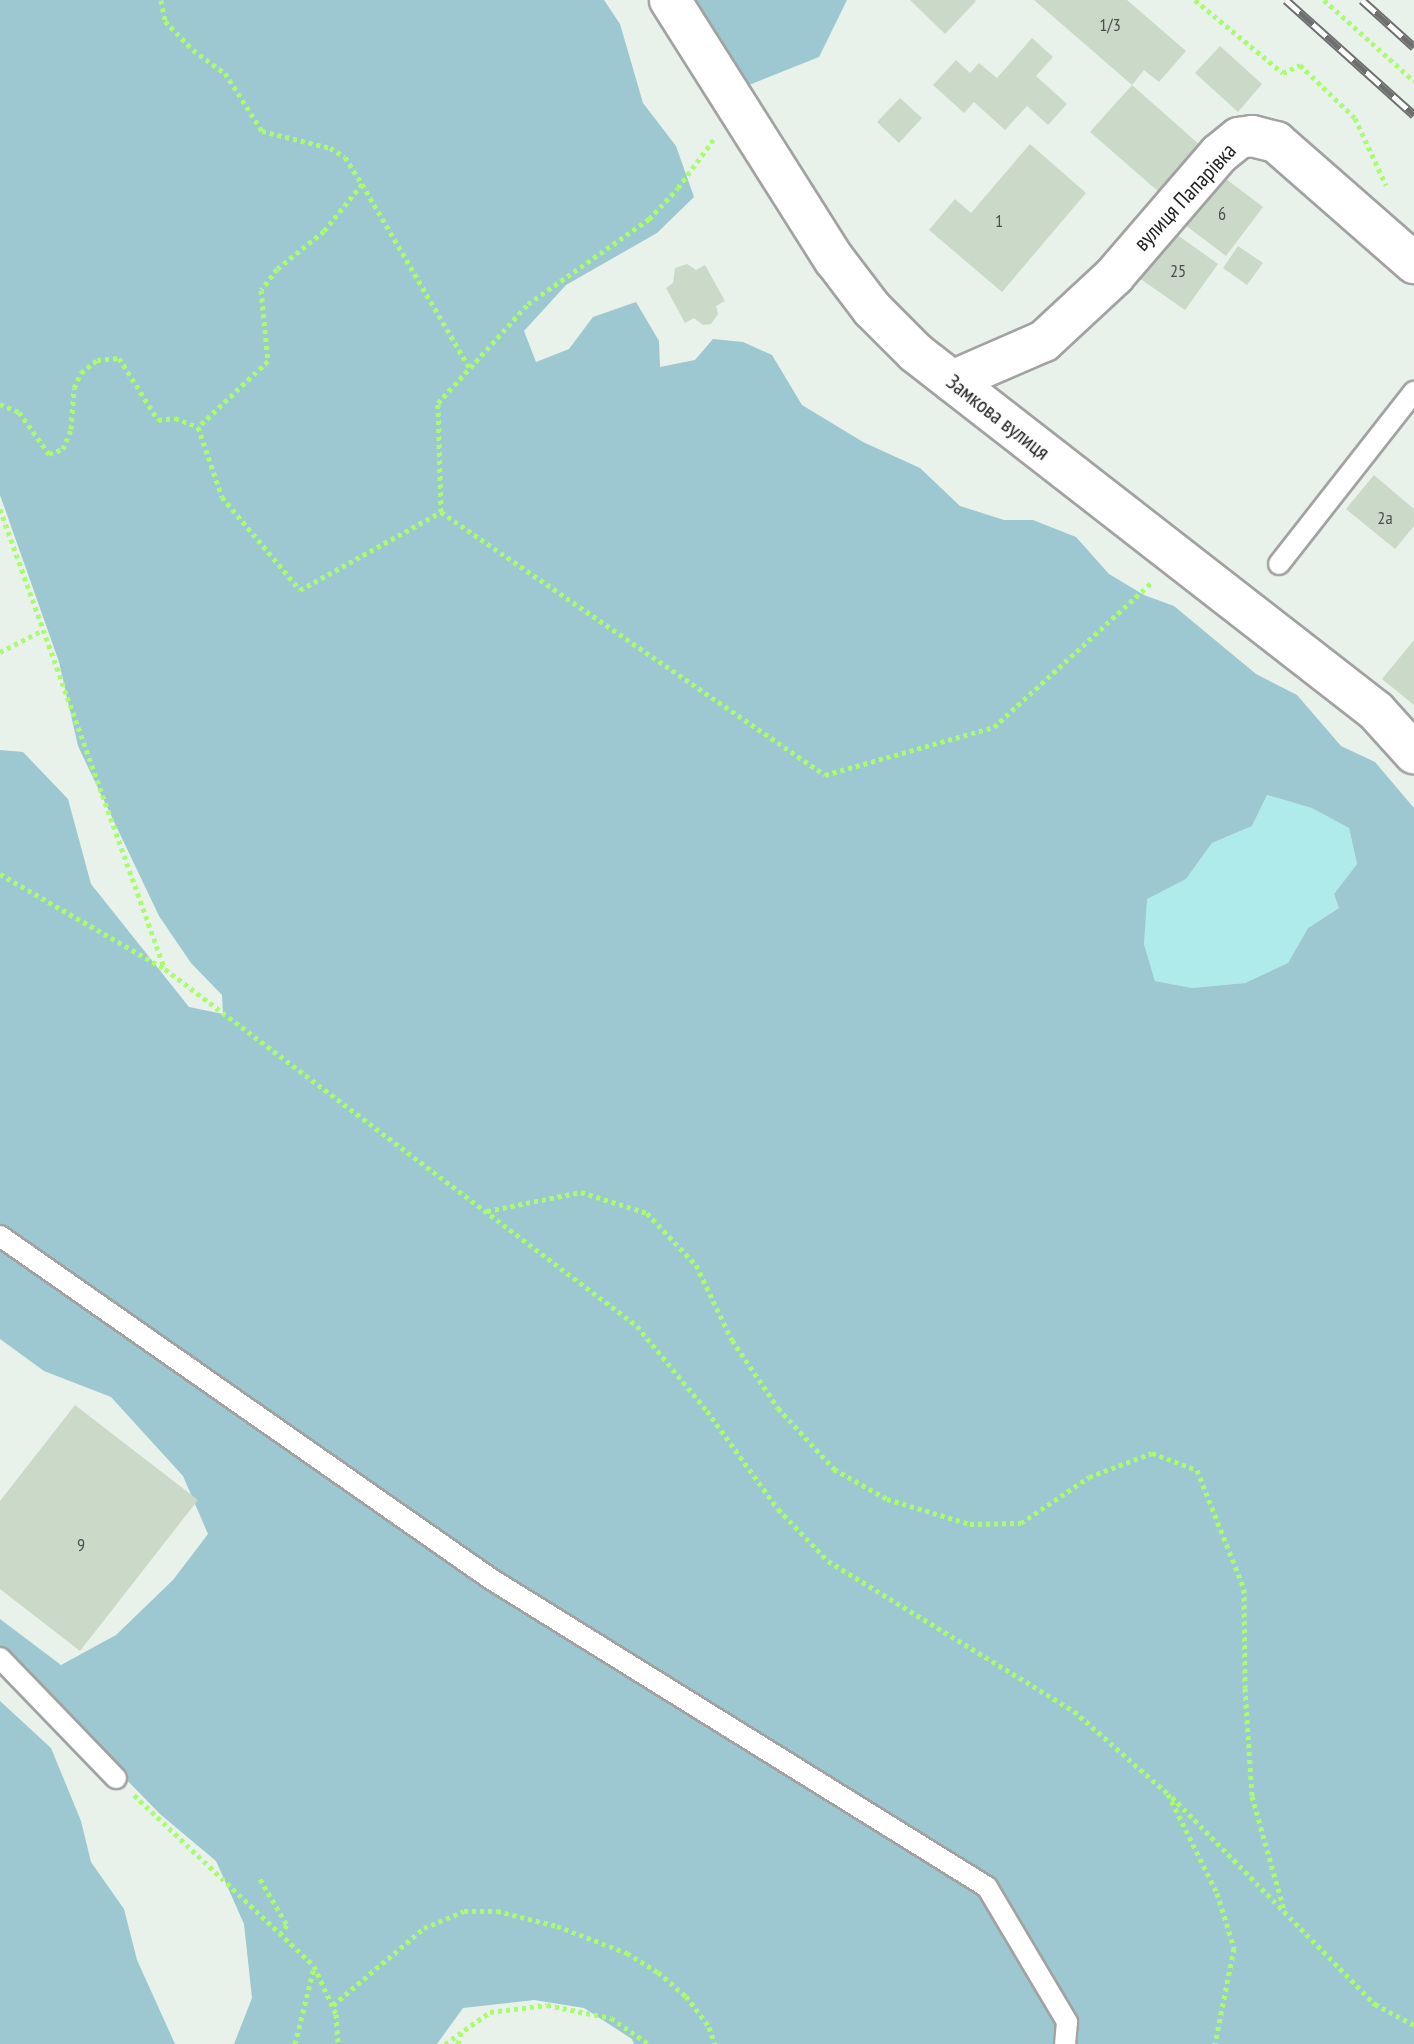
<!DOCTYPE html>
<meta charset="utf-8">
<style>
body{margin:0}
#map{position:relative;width:1414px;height:2044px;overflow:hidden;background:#e8f2ea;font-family:"PT Sans Narrow",sans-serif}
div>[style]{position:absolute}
.grass>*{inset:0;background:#afebeb}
.forest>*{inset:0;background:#9dc7d1}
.building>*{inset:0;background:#cad9c8}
.path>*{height:5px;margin-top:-2.5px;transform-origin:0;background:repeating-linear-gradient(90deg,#aafb70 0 4px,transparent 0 8px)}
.roads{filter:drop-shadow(2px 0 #a2a2a2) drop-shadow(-2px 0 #a2a2a2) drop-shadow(0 2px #a2a2a2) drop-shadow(0 -2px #a2a2a2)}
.lane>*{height:20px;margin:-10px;padding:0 10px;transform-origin:10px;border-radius:10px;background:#fff}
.street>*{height:40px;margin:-20px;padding:0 20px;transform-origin:20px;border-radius:20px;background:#fff}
.rail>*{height:9px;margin-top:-4.5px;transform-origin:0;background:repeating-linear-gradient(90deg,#fff 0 18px,#6f6f6f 0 36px);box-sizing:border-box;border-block:2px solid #6f6f6f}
span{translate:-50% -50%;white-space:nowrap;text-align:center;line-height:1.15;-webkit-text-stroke:7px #fff;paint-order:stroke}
.number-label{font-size:18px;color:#4b4f4b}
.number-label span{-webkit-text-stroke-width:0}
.street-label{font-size:22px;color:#212121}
</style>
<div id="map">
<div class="grass">
<div style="clip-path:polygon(1267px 795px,1313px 808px,1349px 828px,1357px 864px,1334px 894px,1339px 908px,1308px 928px,1288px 963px,1245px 983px,1192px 988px,1155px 981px,1144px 944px,1146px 899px,1186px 879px,1212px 843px,1252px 826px)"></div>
</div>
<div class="forest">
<div style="clip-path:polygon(evenodd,0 0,604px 0,620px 24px,643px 103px,676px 146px,694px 197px,657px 233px,566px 285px,524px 331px,536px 362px,569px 349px,593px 317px,636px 302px,659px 341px,660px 367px,695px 360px,713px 339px,743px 342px,772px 355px,802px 405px,863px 442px,920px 468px,960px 506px,1004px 520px,1033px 520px,1076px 537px,1109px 574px,1144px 595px,1174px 606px,1256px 674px,1297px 695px,1341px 746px,1375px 762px,1414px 808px,1414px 2044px,634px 2044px,632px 2039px,584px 2008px,534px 2000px,463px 2008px,437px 2044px,234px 2044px,252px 1998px,244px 1924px,216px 1861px,160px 1814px,0 1650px,0 1619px,61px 1665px,116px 1635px,173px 1580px,208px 1534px,183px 1476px,111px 1397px,44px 1371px,0 1339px,0 750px,23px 752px,68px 799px,91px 884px,189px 1007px,223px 1014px,222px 995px,191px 963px,159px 916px,78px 746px,59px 662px,0 495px,0 0,1267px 795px,1312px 808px,1349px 828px,1357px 864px,1334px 894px,1339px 908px,1308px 928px,1288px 963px,1245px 983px,1192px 988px,1155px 981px,1144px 944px,1147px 899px,1186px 879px,1212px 843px,1252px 826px,1267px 795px)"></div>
<div style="clip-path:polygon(684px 0,847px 0,819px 57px,744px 87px)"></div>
<div style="clip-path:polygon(0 1701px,51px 1748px,81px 1821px,91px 1862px,124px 1909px,137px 1960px,175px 2044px,0 2044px)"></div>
</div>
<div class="building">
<div style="clip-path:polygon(910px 0,975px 0,976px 1px,945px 34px)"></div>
<div style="clip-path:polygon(1034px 0,1127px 0,1186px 51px,1159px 82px,1144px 70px,1132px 85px)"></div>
<div style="clip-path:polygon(1032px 38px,1053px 57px,1036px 76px,1067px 104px,1048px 125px,1027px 106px,1005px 130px,974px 102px,964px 113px,933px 85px,956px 60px,970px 73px,979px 63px,997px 78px)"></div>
<div style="clip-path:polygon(1220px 46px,1262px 84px,1238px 112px,1195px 73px)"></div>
<div style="clip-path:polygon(1132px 85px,1201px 146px,1160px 193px,1090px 132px)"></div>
<div style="clip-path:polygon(900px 98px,922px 118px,899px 143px,877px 122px)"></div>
<div style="clip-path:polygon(1030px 144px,1086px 193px,1002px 292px,929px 230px,955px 199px,971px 213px)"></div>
<div style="clip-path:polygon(1217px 172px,1263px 207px,1226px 256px,1180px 221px)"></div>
<div style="clip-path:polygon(1172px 231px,1218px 264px,1185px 310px,1139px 278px)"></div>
<div style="clip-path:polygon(1238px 246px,1263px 263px,1247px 285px,1223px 268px)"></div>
<div style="clip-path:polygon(687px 264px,696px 270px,705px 265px,725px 301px,716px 306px,718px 314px,711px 324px,703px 325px,694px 318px,685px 323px,666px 288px,673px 283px,675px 268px)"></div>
<div style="clip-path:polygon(1374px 475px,1414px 509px,1414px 526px,1395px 549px,1346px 509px)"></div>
<div style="clip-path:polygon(1414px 640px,1414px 705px,1382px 679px)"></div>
<div style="clip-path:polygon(75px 1405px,198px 1500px,80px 1651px,0 1589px,0 1501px)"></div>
</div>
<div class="path">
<div style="left:161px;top:0;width:21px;rotate:79deg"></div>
<div style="left:165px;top:21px;width:40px;rotate:46deg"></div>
<div style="left:193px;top:50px;width:39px;rotate:36deg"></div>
<div style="left:225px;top:73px;width:69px;rotate:57.5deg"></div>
<div style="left:262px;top:131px;width:70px;rotate:14deg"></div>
<div style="left:330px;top:148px;width:17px;rotate:31deg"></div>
<div style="left:345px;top:157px;width:32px;rotate:58deg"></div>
<div style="left:362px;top:184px;width:60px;rotate:129deg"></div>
<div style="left:324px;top:231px;width:60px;rotate:141deg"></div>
<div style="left:277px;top:269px;width:26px;rotate:127deg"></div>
<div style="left:261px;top:290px;width:71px;rotate:84.4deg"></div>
<div style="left:268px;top:361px;width:96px;rotate:136.7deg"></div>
<div style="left:1195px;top:0;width:114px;rotate:39.7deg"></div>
<div style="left:1283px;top:73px;width:19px;rotate:-25deg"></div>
<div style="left:1300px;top:65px;width:76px;rotate:43.9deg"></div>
<div style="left:1355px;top:118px;width:74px;rotate:65.2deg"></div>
<div style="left:1324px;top:0;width:121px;rotate:42deg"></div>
<div style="left:362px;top:184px;width:214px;rotate:59.7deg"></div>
<div style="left:0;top:404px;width:21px;rotate:23deg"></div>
<div style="left:19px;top:412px;width:52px;rotate:54.5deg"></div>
<div style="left:49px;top:454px;width:15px;rotate:-20deg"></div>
<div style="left:63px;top:449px;width:22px;rotate:-68deg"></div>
<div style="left:71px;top:429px;width:41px;rotate:-85.8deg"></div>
<div style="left:74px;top:388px;width:17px;rotate:-65deg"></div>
<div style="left:81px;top:373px;width:21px;rotate:-39deg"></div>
<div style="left:97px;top:360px;width:22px;rotate:-5deg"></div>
<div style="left:119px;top:358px;width:73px;rotate:57.8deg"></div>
<div style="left:158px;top:420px;width:17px;rotate:-7deg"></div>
<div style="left:175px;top:418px;width:25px;rotate:21deg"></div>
<div style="left:198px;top:427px;width:74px;rotate:71.1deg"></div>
<div style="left:222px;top:497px;width:121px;rotate:50deg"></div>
<div style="left:300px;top:590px;width:161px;rotate:-29deg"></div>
<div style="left:441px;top:512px;width:109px;rotate:-91.6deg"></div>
<div style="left:438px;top:403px;width:134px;rotate:-47.7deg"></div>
<div style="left:528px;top:304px;width:148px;rotate:-35.1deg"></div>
<div style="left:649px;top:219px;width:42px;rotate:-46.9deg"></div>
<div style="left:678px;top:188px;width:64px;rotate:-53.8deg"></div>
<div style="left:0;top:509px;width:486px;rotate:70.3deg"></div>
<div style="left:441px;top:512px;width:465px;rotate:34.4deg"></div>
<div style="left:825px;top:775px;width:176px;rotate:-15.9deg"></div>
<div style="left:994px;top:727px;width:214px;rotate:-42.5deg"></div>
<div style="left:0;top:652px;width:48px;rotate:-27.1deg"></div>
<div style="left:0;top:874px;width:190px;rotate:29.9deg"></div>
<div style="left:165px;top:969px;width:592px;rotate:37.1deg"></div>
<div style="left:637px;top:1326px;width:110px;rotate:50.5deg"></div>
<div style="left:707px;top:1411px;width:121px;rotate:54.1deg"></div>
<div style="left:778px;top:1509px;width:72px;rotate:46.1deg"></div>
<div style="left:828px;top:1561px;width:288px;rotate:31.4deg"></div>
<div style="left:1074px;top:1711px;width:125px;rotate:41.4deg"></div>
<div style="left:1168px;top:1794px;width:110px;rotate:63.7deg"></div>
<div style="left:1217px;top:1893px;width:58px;rotate:72.8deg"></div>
<div style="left:1234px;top:1948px;width:98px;rotate:101.2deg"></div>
<div style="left:487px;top:1211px;width:96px;rotate:-11.4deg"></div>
<div style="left:581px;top:1192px;width:69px;rotate:17.7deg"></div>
<div style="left:647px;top:1213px;width:71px;rotate:46.7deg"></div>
<div style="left:696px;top:1265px;width:83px;rotate:64.4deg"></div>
<div style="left:732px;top:1340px;width:82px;rotate:55.9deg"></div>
<div style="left:778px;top:1408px;width:83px;rotate:47.4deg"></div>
<div style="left:834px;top:1469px;width:61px;rotate:29.5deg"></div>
<div style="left:887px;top:1499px;width:87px;rotate:16.8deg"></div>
<div style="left:970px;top:1524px;width:51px;rotate:-1.1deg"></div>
<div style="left:1021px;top:1523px;width:82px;rotate:-34.1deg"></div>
<div style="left:1089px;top:1477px;width:67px;rotate:-20.9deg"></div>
<div style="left:1152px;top:1453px;width:48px;rotate:20.7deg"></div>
<div style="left:1197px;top:1470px;width:128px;rotate:68.4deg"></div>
<div style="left:1244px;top:1589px;width:99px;rotate:89.4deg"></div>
<div style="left:1245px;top:1688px;width:108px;rotate:86.3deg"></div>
<div style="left:1252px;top:1796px;width:118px;rotate:74.3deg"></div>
<div style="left:134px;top:1795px;width:248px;rotate:43.5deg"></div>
<div style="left:314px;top:1966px;width:53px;rotate:65.4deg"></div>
<div style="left:336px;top:2014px;width:30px;rotate:86deg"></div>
<div style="left:1172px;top:1797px;width:290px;rotate:45.6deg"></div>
<div style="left:1375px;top:2004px;width:44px;rotate:28.3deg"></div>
<div style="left:260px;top:1879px;width:53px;rotate:59.6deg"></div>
<div style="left:287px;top:1925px;width:10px;rotate:127deg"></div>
<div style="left:333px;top:2005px;width:119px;rotate:-40.2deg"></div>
<div style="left:424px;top:1928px;width:43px;rotate:-23deg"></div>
<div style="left:464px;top:1911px;width:33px"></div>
<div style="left:497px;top:1911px;width:62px;rotate:14deg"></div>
<div style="left:557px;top:1926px;width:75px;rotate:21.1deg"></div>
<div style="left:627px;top:1953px;width:36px;rotate:32deg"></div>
<div style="left:658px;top:1972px;width:37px;rotate:41deg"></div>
<div style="left:686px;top:1996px;width:39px;rotate:53deg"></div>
<div style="left:709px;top:2027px;width:18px;rotate:71deg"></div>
<div style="left:295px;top:2044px;width:79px;rotate:-76.1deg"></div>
<div style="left:445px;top:2044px;width:55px;rotate:-35.4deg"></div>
<div style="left:490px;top:2012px;width:57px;rotate:-7deg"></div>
<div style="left:547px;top:2005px;width:65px;rotate:11.5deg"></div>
<div style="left:611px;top:2018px;width:46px;rotate:34.4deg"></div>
<div style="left:458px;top:2044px;width:12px;rotate:-76deg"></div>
</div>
<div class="roads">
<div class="lane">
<div style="left:1279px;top:564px;width:219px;rotate:-51.9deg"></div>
<div style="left:0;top:1236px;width:599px;rotate:34.94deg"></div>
<div style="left:491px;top:1579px;width:584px;rotate:31.84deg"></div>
<div style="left:987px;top:1887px;width:157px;rotate:59.3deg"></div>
<div style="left:1067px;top:2022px;width:22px;rotate:95deg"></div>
<div style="left:0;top:1658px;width:167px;rotate:46deg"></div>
</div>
<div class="street">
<div style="left:670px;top:0;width:307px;rotate:57.7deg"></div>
<div style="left:834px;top:259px;width:63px;rotate:52.8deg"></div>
<div style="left:872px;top:309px;width:62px;rotate:45deg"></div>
<div style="left:916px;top:353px;width:583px;rotate:37.89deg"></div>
<div style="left:1376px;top:711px;width:57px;rotate:47.9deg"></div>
<div style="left:952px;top:381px;width:100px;rotate:-23.5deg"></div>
<div style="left:1044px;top:341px;width:96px;rotate:-42.9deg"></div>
<div style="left:1114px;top:276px;width:161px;rotate:-49.3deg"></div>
<div style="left:1219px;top:154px;width:26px;rotate:-39deg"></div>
<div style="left:1239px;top:138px;width:13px;rotate:-9deg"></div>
<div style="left:1252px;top:136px;width:25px;rotate:14deg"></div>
<div style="left:1276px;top:142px;width:184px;rotate:41.2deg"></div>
</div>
</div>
<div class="rail">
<div style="left:1286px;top:0;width:172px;rotate:41.9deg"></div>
<div style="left:1362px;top:0;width:70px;rotate:42.1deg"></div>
</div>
<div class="number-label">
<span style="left:1110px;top:25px">1/3</span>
<span style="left:1222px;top:214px">6</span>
<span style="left:999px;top:221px">1</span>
<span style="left:1178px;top:271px">25</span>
<span style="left:1385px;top:518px">2а</span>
<span style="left:81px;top:1545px">9</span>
</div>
<div class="street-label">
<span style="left:1185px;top:197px;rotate:-47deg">вулиця Папарівка</span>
<span style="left:998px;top:417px;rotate:38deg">Замкова вулиця</span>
</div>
</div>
